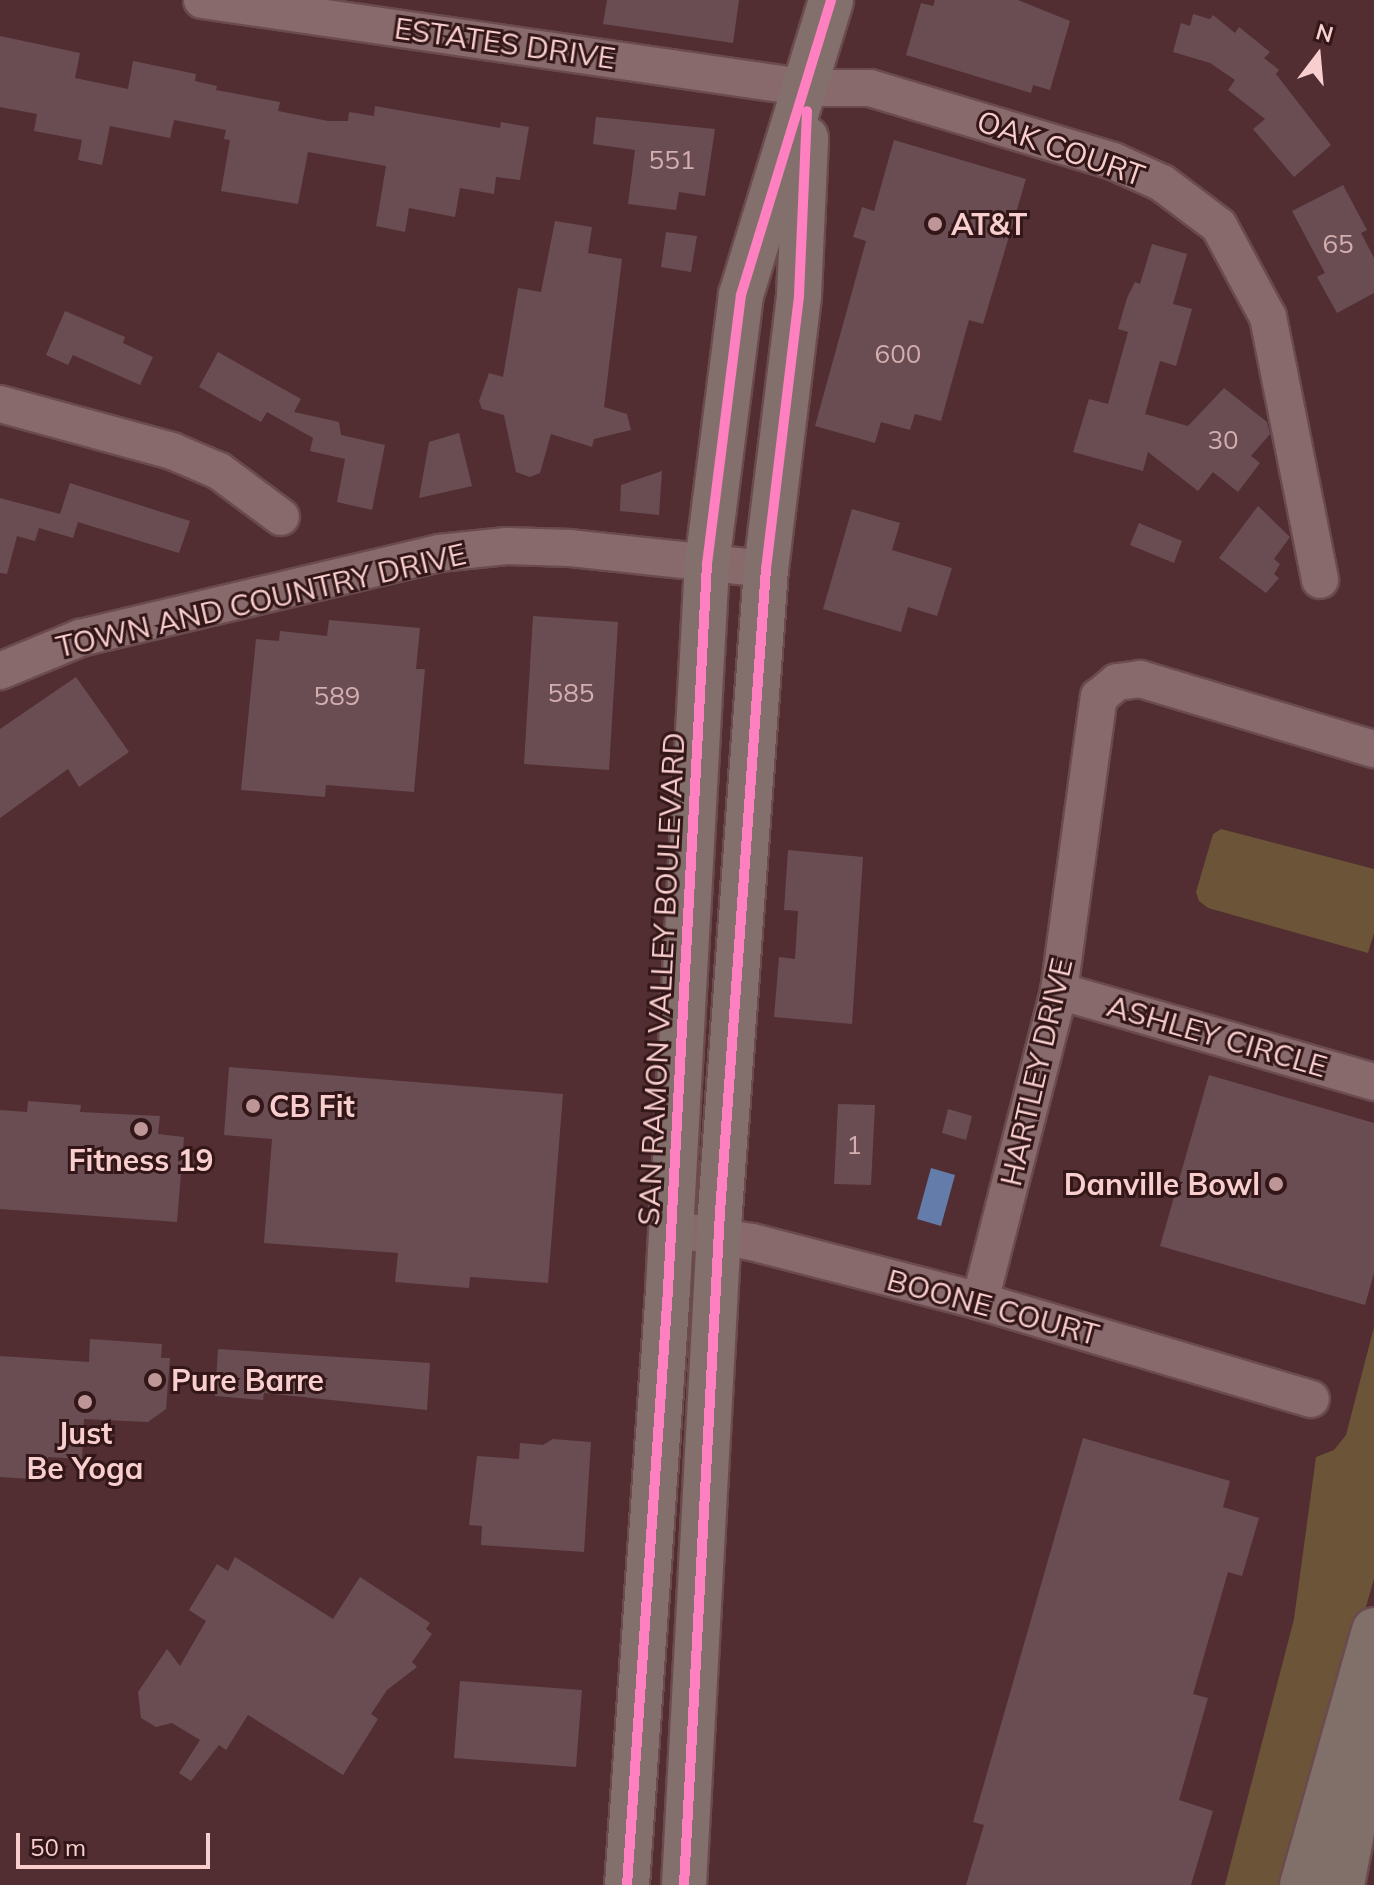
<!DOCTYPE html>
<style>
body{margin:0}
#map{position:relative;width:1374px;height:1885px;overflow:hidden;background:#522e32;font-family:Mulish,sans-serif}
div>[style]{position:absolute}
.green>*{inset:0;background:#6b5437}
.water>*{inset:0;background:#637ca9}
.building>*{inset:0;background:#694d53}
.roads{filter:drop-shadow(2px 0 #6b4b4e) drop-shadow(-2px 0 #6b4b4e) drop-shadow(0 2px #6b4b4e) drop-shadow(0 -2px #6b4b4e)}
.minor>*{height:36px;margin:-18px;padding:0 18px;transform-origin:18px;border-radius:18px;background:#886a6d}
.major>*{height:44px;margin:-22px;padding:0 22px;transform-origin:22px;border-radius:22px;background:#836f6c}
.highway>*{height:44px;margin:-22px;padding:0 22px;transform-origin:22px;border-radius:22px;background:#807069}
.cycleway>*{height:10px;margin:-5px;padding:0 5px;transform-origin:5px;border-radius:5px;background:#ff80c0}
.dots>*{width:22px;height:22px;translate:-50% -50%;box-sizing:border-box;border:4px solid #331617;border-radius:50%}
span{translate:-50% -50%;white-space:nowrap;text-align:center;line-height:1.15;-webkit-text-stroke:6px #331617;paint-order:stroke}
.number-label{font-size:26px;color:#d4aeaf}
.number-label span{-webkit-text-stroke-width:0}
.street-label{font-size:30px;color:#f8cece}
.poi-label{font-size:30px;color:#f8cece;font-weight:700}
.left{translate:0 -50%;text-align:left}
.right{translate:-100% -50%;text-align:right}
.north{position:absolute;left:1278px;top:16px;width:80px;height:80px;-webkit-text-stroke:6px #331617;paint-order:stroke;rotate:16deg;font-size:22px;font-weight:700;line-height:32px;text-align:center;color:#f8cece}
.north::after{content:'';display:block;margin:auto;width:28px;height:36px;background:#f8cece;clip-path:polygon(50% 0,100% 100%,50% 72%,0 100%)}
.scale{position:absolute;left:16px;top:1833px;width:194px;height:36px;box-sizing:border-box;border:4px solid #f8cece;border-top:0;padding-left:10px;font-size:24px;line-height:28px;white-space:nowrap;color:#f8cece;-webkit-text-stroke:6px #331617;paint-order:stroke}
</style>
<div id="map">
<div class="green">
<div style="clip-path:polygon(1221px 829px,1374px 869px,1374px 933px,1368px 953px,1208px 908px,1199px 901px,1196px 892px,1213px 834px)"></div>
<div style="clip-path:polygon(1374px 1327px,1374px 1579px,1286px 1885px,1225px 1885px,1294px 1619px,1316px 1457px,1334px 1450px,1346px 1435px)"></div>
</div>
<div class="water">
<div style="clip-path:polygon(931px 1168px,955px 1175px,941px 1226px,917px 1219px)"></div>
</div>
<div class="building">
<div style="clip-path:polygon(607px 0,739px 0,733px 43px,603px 24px)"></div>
<div style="clip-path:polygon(935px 0,1018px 0,1070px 21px,1050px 90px,1033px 85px,1031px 93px,906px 55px,921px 3px,933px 6px)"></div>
<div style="clip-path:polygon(1193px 14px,1210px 19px,1213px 15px,1235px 33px,1239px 27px,1270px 52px,1264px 58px,1279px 70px,1276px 74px,1331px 145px,1294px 177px,1253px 129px,1265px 119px,1228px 90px,1235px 80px,1210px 63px,1173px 52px,1181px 23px,1190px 26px)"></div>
<div style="clip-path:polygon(0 36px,80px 53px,75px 78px,128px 89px,133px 61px,196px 74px,195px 81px,217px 86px,216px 90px,280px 102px,278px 111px,328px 121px,348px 121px,349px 112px,374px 116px,375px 106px,500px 128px,501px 122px,529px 127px,520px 180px,496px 177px,494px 194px,460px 188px,455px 217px,409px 208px,405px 232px,376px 226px,386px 166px,308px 152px,298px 204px,221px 191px,230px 140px,224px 139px,226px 130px,174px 120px,170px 138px,110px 126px,102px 165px,78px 160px,82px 140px,34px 131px,37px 114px,0 107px)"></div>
<div style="clip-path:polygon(596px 117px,715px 129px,705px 196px,679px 192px,676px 210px,628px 204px,635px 150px,593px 144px)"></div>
<div style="clip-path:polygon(894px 140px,1026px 179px,983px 324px,969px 320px,941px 421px,915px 414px,910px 430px,881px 422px,875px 443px,815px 426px,866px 241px,853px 237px,862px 207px,874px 211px)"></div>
<div style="clip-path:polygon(1343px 185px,1367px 230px,1361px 233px,1374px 258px,1374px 293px,1337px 313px,1317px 277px,1325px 273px,1292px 211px)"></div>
<div style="clip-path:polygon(555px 221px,592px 227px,588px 253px,622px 259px,604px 407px,627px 414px,631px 430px,594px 439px,592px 447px,551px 434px,540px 473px,530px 477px,516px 472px,504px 415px,482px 409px,479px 401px,489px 373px,503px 377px,518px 288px,541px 292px)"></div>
<div style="clip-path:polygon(666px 232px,697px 236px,691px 272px,661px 267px)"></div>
<div style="clip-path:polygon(1152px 244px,1187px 254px,1173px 304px,1192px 309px,1176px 366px,1160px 361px,1145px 414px,1188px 426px,1224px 388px,1267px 422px,1270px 434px,1251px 456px,1260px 463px,1238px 492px,1213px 472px,1198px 491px,1148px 452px,1143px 471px,1073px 452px,1089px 399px,1108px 404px,1128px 332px,1118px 329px,1127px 298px,1135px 282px,1140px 284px)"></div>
<div style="clip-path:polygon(65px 311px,125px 337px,123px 343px,153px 357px,140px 385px,73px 355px,68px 365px,46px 355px)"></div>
<div style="clip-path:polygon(218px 352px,301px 399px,294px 412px,339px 422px,341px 435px,385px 445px,372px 510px,337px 502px,345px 459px,310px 451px,313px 438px,267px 412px,261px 422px,199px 387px)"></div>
<div style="clip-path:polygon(459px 433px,472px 486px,419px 498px,429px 442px)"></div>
<div style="clip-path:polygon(662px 471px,659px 515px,620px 511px,621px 485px)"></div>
<div style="clip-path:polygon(70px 483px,190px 521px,179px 553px,78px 522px,73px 538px,39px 528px,35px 541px,17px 536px,7px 574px,0 573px,0 498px,60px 514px)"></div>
<div style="clip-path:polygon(1258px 506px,1290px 537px,1274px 559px,1280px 564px,1274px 574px,1279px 578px,1266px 593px,1219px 558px)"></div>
<div style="clip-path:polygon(852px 509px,900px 523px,892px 550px,952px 568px,937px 616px,908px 607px,901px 632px,823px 609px)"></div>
<div style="clip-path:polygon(1139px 523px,1182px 541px,1174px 563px,1130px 545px)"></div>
<div style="clip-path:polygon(533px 616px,618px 622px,609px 770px,524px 764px)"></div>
<div style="clip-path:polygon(329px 620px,420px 628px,416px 669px,425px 669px,414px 792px,326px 785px,325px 797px,241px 790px,256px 639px,279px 641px,280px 631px,327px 636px)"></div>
<div style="clip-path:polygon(76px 677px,129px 752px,79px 787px,68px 769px,0 818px,0 729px)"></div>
<div style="clip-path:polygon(788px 850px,863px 857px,852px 1024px,774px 1017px,779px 957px,795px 959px,798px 911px,784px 910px)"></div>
<div style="clip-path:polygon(229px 1067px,563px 1094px,548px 1283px,470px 1277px,469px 1288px,395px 1282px,398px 1253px,264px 1243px,272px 1139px,224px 1135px)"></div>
<div style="clip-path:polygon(1209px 1075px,1374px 1123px,1374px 1273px,1365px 1305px,1160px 1246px)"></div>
<div style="clip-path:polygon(28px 1101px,81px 1105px,80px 1112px,160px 1116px,158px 1134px,184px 1137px,177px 1222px,0 1209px,0 1110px,27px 1112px)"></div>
<div style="clip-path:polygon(838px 1104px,875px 1105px,871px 1185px,834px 1184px)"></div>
<div style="clip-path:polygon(948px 1109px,972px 1116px,966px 1140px,942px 1133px)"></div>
<div style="clip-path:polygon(90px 1339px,162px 1344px,161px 1358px,170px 1358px,166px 1409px,148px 1422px,84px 1419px,82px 1459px,48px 1457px,46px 1480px,0 1477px,0 1356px,89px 1362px)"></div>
<div style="clip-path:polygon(218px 1349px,430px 1363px,427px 1410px,264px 1393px,263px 1400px,215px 1396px)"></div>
<div style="clip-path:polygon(1083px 1438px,1230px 1481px,1223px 1507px,1259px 1518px,1242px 1576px,1228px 1572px,1193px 1694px,1208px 1698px,1179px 1800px,1213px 1811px,1191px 1885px,966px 1885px,984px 1825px,973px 1822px)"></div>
<div style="clip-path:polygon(553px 1439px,591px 1442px,584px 1552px,481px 1545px,482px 1526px,469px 1525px,477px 1456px,519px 1459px,520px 1443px,543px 1445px)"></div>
<div style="clip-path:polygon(235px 1557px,333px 1619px,360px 1577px,430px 1623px,426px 1629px,432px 1634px,412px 1662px,417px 1667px,387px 1690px,371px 1714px,378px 1719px,343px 1775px,248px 1715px,226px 1750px,219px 1745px,191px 1781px,179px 1773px,200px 1740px,172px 1723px,156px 1727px,141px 1718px,138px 1692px,167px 1649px,180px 1666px,206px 1621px,189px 1610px,217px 1564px,228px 1571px)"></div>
<div style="clip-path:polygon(460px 1681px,582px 1690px,576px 1767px,454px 1758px)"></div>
</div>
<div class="roads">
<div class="minor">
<div style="left:202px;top:0;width:612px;rotate:8.26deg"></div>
<div style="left:808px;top:88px;width:62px"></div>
<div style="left:870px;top:88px;width:254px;rotate:16.7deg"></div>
<div style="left:1113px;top:161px;width:54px;rotate:24.2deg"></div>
<div style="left:1162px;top:183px;width:71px;rotate:37deg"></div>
<div style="left:1219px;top:226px;width:103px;rotate:61.7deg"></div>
<div style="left:1268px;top:317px;width:268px;rotate:78.8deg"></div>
<div style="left:0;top:404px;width:178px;rotate:15.3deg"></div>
<div style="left:172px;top:451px;width:51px;rotate:23.1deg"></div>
<div style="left:219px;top:471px;width:77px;rotate:36.6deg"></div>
<div style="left:0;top:671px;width:87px;rotate:-22.4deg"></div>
<div style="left:80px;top:638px;width:369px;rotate:-13.3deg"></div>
<div style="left:439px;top:553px;width:68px;rotate:-5.9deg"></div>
<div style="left:507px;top:546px;width:63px;rotate:1.8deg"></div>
<div style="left:570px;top:548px;width:197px;rotate:6.1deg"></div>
<div style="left:1059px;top:991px;width:328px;rotate:16.1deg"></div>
<div style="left:671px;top:1229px;width:82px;rotate:9.1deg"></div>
<div style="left:752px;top:1242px;width:236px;rotate:14.5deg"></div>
<div style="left:980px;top:1301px;width:345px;rotate:16.5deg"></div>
<div style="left:980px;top:1301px;width:320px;rotate:-75.7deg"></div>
<div style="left:1059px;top:991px;width:297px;rotate:-82.3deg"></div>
<div style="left:1099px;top:697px;width:23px;rotate:-40deg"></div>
<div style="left:1117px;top:682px;width:23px;rotate:-7deg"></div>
<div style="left:1140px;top:679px;width:244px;rotate:16.7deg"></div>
</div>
<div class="major">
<div style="left:627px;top:1885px;width:597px;rotate:-86.06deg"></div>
<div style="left:668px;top:1289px;width:726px;rotate:-86.92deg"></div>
<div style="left:707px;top:564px;width:271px;rotate:-82.8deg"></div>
<div style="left:741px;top:295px;width:308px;rotate:-73deg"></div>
<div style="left:684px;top:1885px;width:674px;rotate:-86.94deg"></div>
<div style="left:720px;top:1212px;width:645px;rotate:-85.91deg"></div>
<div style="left:766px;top:569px;width:276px;rotate:-83.1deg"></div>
<div style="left:799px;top:295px;width:157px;rotate:-87.4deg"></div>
</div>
<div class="highway">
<div style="left:1302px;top:1885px;width:265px;rotate:-74.2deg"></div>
<div style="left:1342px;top:1885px;width:160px;rotate:-79.2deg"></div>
</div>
</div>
<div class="cycleway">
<div style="left:627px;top:1885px;width:597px;rotate:-86.06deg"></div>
<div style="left:668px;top:1289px;width:726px;rotate:-86.92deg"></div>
<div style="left:707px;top:564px;width:271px;rotate:-82.8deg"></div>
<div style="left:741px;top:295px;width:308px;rotate:-73deg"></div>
<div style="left:684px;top:1885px;width:674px;rotate:-86.94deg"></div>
<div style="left:720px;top:1212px;width:645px;rotate:-85.91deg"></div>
<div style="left:766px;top:569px;width:276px;rotate:-83.1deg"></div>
<div style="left:799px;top:295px;width:184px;rotate:-87.5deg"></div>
</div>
<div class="dots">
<div style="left:935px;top:224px;background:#be9697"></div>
<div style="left:253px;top:1106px;background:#be9697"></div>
<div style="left:141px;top:1129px;background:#be9697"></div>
<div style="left:1276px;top:1184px;background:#be9697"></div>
<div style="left:155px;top:1380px;background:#be9697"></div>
<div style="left:85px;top:1402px;background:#be9697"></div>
</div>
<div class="number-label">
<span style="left:672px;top:160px">551</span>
<span style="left:1338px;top:244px">65</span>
<span style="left:898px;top:354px">600</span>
<span style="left:1223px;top:440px">30</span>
<span style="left:571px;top:693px">585</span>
<span style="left:337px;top:696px">589</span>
<span style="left:854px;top:1145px">1</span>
</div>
<div class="street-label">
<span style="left:505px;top:43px;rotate:8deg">ESTATES DRIVE</span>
<span style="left:1061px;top:148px;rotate:19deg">OAK COURT</span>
<span style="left:261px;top:600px;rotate:-13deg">TOWN AND COUNTRY DRIVE</span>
<span style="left:661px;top:979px;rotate:-87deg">SAN RAMON VALLEY BOULEVARD</span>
<span style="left:1217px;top:1036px;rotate:16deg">ASHLEY CIRCLE</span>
<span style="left:1036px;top:1072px;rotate:-77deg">HARTLEY DRIVE</span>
<span style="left:993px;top:1307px;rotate:15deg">BOONE COURT</span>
</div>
<div class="poi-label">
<span class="left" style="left:951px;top:224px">AT&amp;T</span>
<span class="left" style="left:269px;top:1106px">CB Fit</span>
<span style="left:141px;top:1160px">Fitness 19</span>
<span class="right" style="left:1260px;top:1184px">Danville Bowl</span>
<span class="left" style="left:171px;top:1380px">Pure Barre</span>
<span style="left:85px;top:1450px">Just<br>Be Yoga</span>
</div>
<div class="north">N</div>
<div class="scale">50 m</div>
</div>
